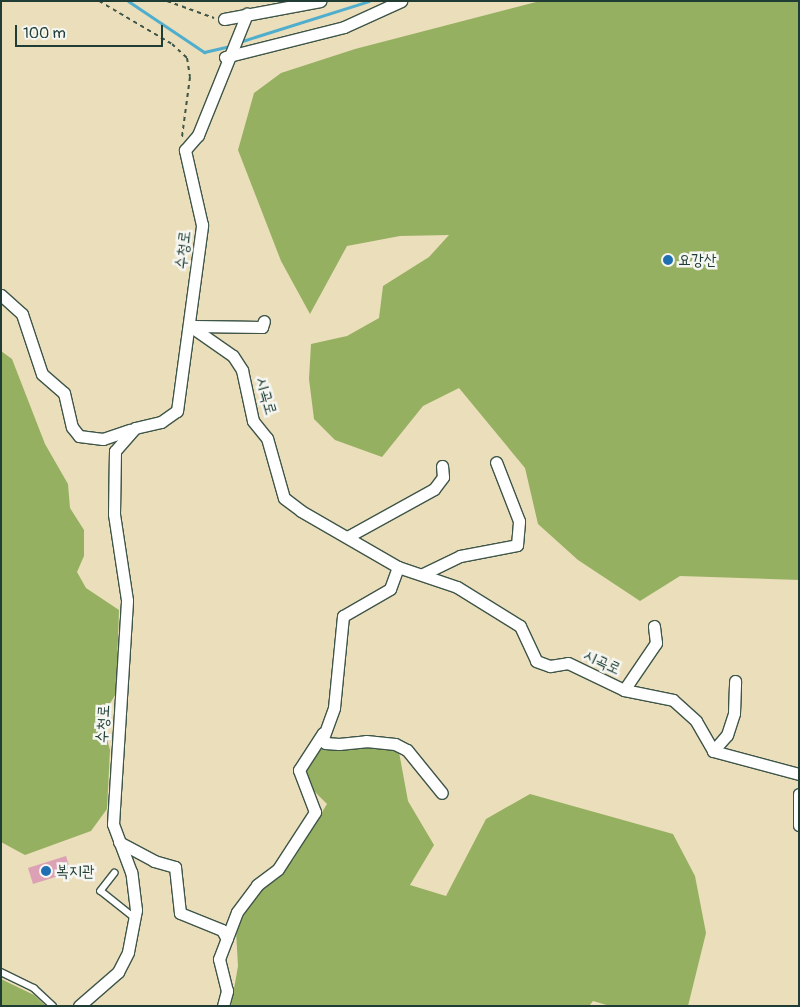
<!DOCTYPE html>
<meta charset="utf-8">
<style>
body{margin:0}
#map{position:relative;width:800px;height:1007px;overflow:hidden;background:#ebdebb;font-family:Pangolin,"Poor Story",sans-serif}
div>[style]{position:absolute}
.forest>*{inset:0;background:#96b061}
.stream>*{height:3px;margin:-1.5px;padding:0 1.5px;transform-origin:1.5px;border-radius:1.5px;background:#4faecd}
.building>*{inset:0;background:#dca1b4}
.path>*{height:2px;margin-top:-1px;transform-origin:0;background:repeating-linear-gradient(90deg,#3e5548 0 4px,transparent 0 8px)}
.roads{filter:drop-shadow(1px 0 #3e5548) drop-shadow(-1px 0 #3e5548) drop-shadow(0 1px #3e5548) drop-shadow(0 -1px #3e5548)}
.lane>*{height:5.5px;margin:-2.75px;padding:0 2.75px;transform-origin:2.75px;border-radius:2.75px;background:#fff}
.street>*{height:11px;margin:-5.5px;padding:0 5.5px;transform-origin:5.5px;border-radius:5.5px;background:#fff}
.dots>*{width:14px;height:14px;translate:-50% -50%;box-sizing:border-box;border:2px solid #f6f6f2;border-radius:50%}
span{translate:-50% -50%;white-space:nowrap;text-align:center;line-height:1.15;-webkit-text-stroke:5px #f6f6f2;paint-order:stroke}
.street-label{font-size:16px;color:#1f3d34}
.poi-label{font-size:16px;color:#1f3d34}
.left{translate:0 -50%;text-align:left}
.frame{position:absolute;inset:0;border:2px solid #1f3d34;pointer-events:none}
.scale{position:absolute;left:15px;top:25px;width:148px;height:22px;box-sizing:border-box;border:2px solid #1f3d34;border-top:0;padding-left:6px;font-size:15px;line-height:18px;white-space:nowrap;color:#1f3d34;-webkit-text-stroke:4px #f6f6f2;paint-order:stroke}
</style>
<div id="map">
<div class="forest">
<div style="clip-path:polygon(540px 1px,799px 1px,799px 580px,680px 576px,640px 601px,578px 560px,538px 524px,525px 468px,459px 388px,423px 406px,382px 457px,335px 440px,314px 419px,309px 379px,311px 344px,347px 336px,379px 318px,383px 286px,429px 257px,449px 235px,400px 236px,347px 246px,310px 314px,281px 261px,238px 150px,254px 93px,281px 73px,355px 49px)"></div>
<div style="clip-path:polygon(1px 351px,12px 359px,45px 444px,68px 484px,70px 508px,84px 530px,84px 556px,77px 572px,86px 588px,119px 610px,116px 694px,101px 717px,110px 750px,107px 809px,91px 831px,25px 855px,1px 842px)"></div>
<div style="clip-path:polygon(383px 745px,399px 752px,408px 801px,434px 845px,410px 885px,446px 896px,486px 819px,530px 794px,673px 834px,695px 876px,706px 933px,688px 1006px,610px 1006px,593px 1001px,589px 1006px,231px 1006px,238px 966px,236px 931px,247px 909px,262px 885px,293px 860px,327px 804px,305px 782px,304px 767px,321px 747px)"></div>
<div style="clip-path:polygon(1px 979px,34px 995px,46px 1006px,1px 1006px)"></div>
</div>
<div class="stream">
<div style="left:128px;top:1px;width:92px;rotate:33.9deg"></div>
<div style="left:204px;top:52px;width:28px;rotate:-13deg"></div>
<div style="left:239px;top:42px;width:136px;rotate:-17.5deg"></div>
</div>
<div class="building">
<div style="clip-path:polygon(66px 856px,71px 872px,33px 884px,28px 868px)"></div>
</div>
<div class="path">
<div style="left:99px;top:1px;width:85px;rotate:30.5deg"></div>
<div style="left:172px;top:44px;width:21px;rotate:43deg"></div>
<div style="left:187px;top:58px;width:19px;rotate:81deg"></div>
<div style="left:190px;top:77px;width:61px;rotate:97.6deg"></div>
<div style="left:167px;top:1px;width:50px;rotate:19.9deg"></div>
</div>
<div class="roads">
<div class="lane">
<div style="left:115px;top:873px;width:23px;rotate:128deg"></div>
<div style="left:101px;top:891px;width:43px;rotate:38.5deg"></div>
<div style="left:1px;top:972px;width:37px;rotate:26deg"></div>
<div style="left:34px;top:988px;width:26px;rotate:43deg"></div>
</div>
<div class="street">
<div style="left:224px;top:19px;width:98px;rotate:-10.6deg"></div>
<div style="left:225px;top:57px;width:123px;rotate:-14.1deg"></div>
<div style="left:344px;top:27px;width:63px;rotate:-24.5deg"></div>
<div style="left:1px;top:295px;width:28px;rotate:42deg"></div>
<div style="left:22px;top:314px;width:63px;rotate:71.6deg"></div>
<div style="left:42px;top:374px;width:29px;rotate:41deg"></div>
<div style="left:64px;top:393px;width:35px;rotate:77deg"></div>
<div style="left:72px;top:427px;width:11px;rotate:52deg"></div>
<div style="left:79px;top:436px;width:24px;rotate:7deg"></div>
<div style="left:103px;top:439px;width:28px;rotate:-19deg"></div>
<div style="left:190px;top:326px;width:52px;rotate:34.9deg"></div>
<div style="left:233px;top:356px;width:17px;rotate:57deg"></div>
<div style="left:242px;top:370px;width:52px;rotate:77.8deg"></div>
<div style="left:253px;top:421px;width:22px;rotate:51deg"></div>
<div style="left:267px;top:438px;width:62px;rotate:74.2deg"></div>
<div style="left:284px;top:498px;width:21px;rotate:37deg"></div>
<div style="left:301px;top:511px;width:112px;rotate:30deg"></div>
<div style="left:398px;top:567px;width:62px;rotate:18.7deg"></div>
<div style="left:457px;top:587px;width:74px;rotate:31.8deg"></div>
<div style="left:520px;top:626px;width:38px;rotate:65deg"></div>
<div style="left:536px;top:661px;width:15px;rotate:20deg"></div>
<div style="left:550px;top:666px;width:18px;rotate:-9deg"></div>
<div style="left:568px;top:663px;width:62px;rotate:25.7deg"></div>
<div style="left:624px;top:690px;width:50px;rotate:11.5deg"></div>
<div style="left:673px;top:700px;width:31px;rotate:42deg"></div>
<div style="left:696px;top:721px;width:34px;rotate:60deg"></div>
<div style="left:713px;top:751px;width:89px;rotate:15deg"></div>
<div style="left:194px;top:326px;width:68px;rotate:0.8deg"></div>
<div style="left:262px;top:327px;width:6px;rotate:-72deg"></div>
<div style="left:349px;top:536px;width:97px;rotate:-28.9deg"></div>
<div style="left:434px;top:489px;width:15px;rotate:-53deg"></div>
<div style="left:443px;top:477px;width:11px;rotate:-95deg"></div>
<div style="left:398px;top:567px;width:23px;rotate:110deg"></div>
<div style="left:390px;top:589px;width:54px;rotate:150.1deg"></div>
<div style="left:343px;top:616px;width:92px;rotate:95.6deg"></div>
<div style="left:334px;top:708px;width:32px;rotate:110deg"></div>
<div style="left:323px;top:738px;width:5px;rotate:68deg"></div>
<div style="left:325px;top:743px;width:14px;rotate:4deg"></div>
<div style="left:339px;top:744px;width:27px;rotate:-6deg"></div>
<div style="left:366px;top:741px;width:29px;rotate:6deg"></div>
<div style="left:395px;top:744px;width:13px;rotate:27deg"></div>
<div style="left:407px;top:750px;width:55px;rotate:50.9deg"></div>
<div style="left:423px;top:574px;width:41px;rotate:-25.9deg"></div>
<div style="left:460px;top:556px;width:58px;rotate:-10.9deg"></div>
<div style="left:517px;top:545px;width:24px;rotate:-85deg"></div>
<div style="left:519px;top:521px;width:63px;rotate:-111.3deg"></div>
<div style="left:624px;top:690px;width:57px;rotate:-55.8deg"></div>
<div style="left:656px;top:643px;width:17px;rotate:-97deg"></div>
<div style="left:713px;top:751px;width:21px;rotate:-49deg"></div>
<div style="left:727px;top:735px;width:23px;rotate:-72deg"></div>
<div style="left:734px;top:713px;width:32px;rotate:-88deg"></div>
<div style="left:799px;top:794px;width:31px;rotate:90deg"></div>
<div style="left:119px;top:842px;width:40px;rotate:28deg"></div>
<div style="left:154px;top:861px;width:22px;rotate:16deg"></div>
<div style="left:175px;top:867px;width:46px;rotate:83.8deg"></div>
<div style="left:180px;top:913px;width:45px;rotate:22deg"></div>
<div style="left:222px;top:930px;width:10px;rotate:61deg"></div>
<div style="left:79px;top:1006px;width:52px;rotate:-41.1deg"></div>
<div style="left:118px;top:972px;width:22px;rotate:-63deg"></div>
<div style="left:128px;top:952px;width:43px;rotate:-79.2deg"></div>
<div style="left:136px;top:910px;width:38px;rotate:-97deg"></div>
<div style="left:131px;top:872px;width:51px;rotate:-110.6deg"></div>
<div style="left:113px;top:824px;width:224px;rotate:-86.4deg"></div>
<div style="left:127px;top:600px;width:87px;rotate:-98.6deg"></div>
<div style="left:114px;top:514px;width:63px;rotate:-89.1deg"></div>
<div style="left:115px;top:451px;width:30px;rotate:-49deg"></div>
<div style="left:135px;top:428px;width:27px;rotate:-13deg"></div>
<div style="left:161px;top:422px;width:19px;rotate:-35deg"></div>
<div style="left:177px;top:411px;width:188px;rotate:-82.3deg"></div>
<div style="left:202px;top:225px;width:77px;rotate:-102.8deg"></div>
<div style="left:185px;top:150px;width:20px;rotate:-49deg"></div>
<div style="left:198px;top:135px;width:131px;rotate:-68deg"></div>
<div style="left:223px;top:1006px;width:16px;rotate:-75deg"></div>
<div style="left:227px;top:991px;width:33px;rotate:-104deg"></div>
<div style="left:219px;top:959px;width:50px;rotate:-69deg"></div>
<div style="left:237px;top:912px;width:34px;rotate:-53deg"></div>
<div style="left:257px;top:885px;width:26px;rotate:-37deg"></div>
<div style="left:278px;top:869px;width:68px;rotate:-57deg"></div>
<div style="left:315px;top:812px;width:45px;rotate:-110.9deg"></div>
<div style="left:299px;top:770px;width:44px;rotate:-57deg"></div>
</div>
</div>
<div class="dots">
<div style="left:668px;top:260px;background:#1f6fb2"></div>
<div style="left:46px;top:871px;background:#1f6fb2"></div>
</div>
<div class="street-label">
<span style="left:183px;top:250px;rotate:-83deg">수청로</span>
<span style="left:266px;top:396px;rotate:74deg">시곡로</span>
<span style="left:602px;top:662px;rotate:25deg">시곡로</span>
<span style="left:103px;top:724px;rotate:-87deg">수청로</span>
</div>
<div class="poi-label">
<span class="left" style="left:678px;top:260px">요강산</span>
<span class="left" style="left:56px;top:871px">복지관</span>
</div>
<div class="frame"></div>
<div class="scale">100 m</div>
</div>
